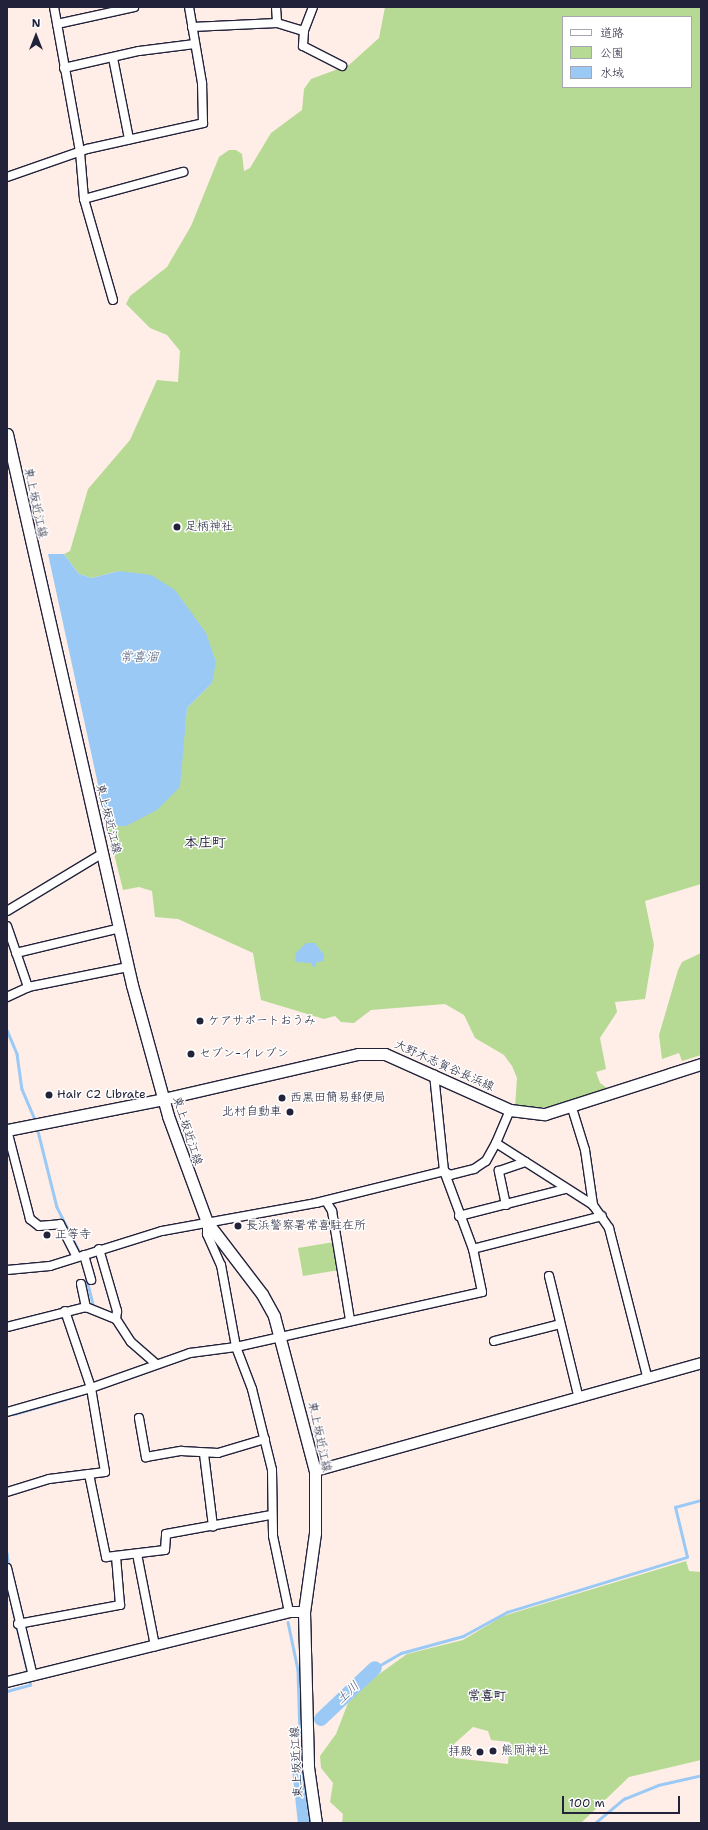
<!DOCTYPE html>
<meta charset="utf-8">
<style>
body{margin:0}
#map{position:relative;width:708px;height:1830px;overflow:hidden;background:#feeee7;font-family:"Shantell Sans","Klee One",sans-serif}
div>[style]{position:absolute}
.green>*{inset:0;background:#b6da94}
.water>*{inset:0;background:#9bc9f6}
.stream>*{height:2.5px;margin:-1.25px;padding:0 1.25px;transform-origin:1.25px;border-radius:1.25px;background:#9bc9f6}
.river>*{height:14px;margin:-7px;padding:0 7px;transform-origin:7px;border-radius:7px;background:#9bc9f6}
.roads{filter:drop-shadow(1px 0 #22223b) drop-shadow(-1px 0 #22223b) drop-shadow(0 1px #22223b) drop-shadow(0 -1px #22223b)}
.minor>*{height:8px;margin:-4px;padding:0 4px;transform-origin:4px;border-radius:4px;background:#fff}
.tertiary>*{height:10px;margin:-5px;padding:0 5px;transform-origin:5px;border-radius:5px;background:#fff}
.secondary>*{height:11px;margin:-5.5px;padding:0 5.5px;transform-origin:5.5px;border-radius:5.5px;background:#fff}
.dots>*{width:11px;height:11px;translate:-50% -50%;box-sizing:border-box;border:2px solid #fff;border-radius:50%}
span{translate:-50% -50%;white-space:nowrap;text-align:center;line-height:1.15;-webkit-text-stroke:3px #fff;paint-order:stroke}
.street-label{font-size:12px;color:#22223b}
.poi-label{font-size:12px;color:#22223b}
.left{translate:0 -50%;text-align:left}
.right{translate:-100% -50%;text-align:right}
.water-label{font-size:13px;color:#4c5c7c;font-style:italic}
.neighbourhood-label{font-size:13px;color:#22223b;font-weight:700}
.quarter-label{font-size:14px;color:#22223b;font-weight:700}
.frame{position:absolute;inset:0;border:8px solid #22223b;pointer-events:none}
.legend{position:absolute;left:562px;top:16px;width:130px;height:72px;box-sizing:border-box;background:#fff;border:1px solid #a7a7b1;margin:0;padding:5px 7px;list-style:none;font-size:12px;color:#22223b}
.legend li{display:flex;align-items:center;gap:8px;height:20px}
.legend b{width:20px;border:1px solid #a7a7b1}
.north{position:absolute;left:16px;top:16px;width:40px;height:40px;-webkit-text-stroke:3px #fff;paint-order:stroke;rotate:0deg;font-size:11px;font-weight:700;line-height:16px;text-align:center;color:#22223b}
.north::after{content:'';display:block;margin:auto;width:14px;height:18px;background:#22223b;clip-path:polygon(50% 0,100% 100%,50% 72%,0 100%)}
.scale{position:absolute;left:562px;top:1796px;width:118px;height:18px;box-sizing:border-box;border:2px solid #22223b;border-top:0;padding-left:5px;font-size:12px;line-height:14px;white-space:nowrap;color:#22223b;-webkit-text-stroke:3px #fff;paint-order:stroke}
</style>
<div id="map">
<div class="green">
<div style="clip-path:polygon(evenodd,385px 7px,701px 7px,701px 884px,645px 901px,654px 945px,645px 999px,615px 1002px,617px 1012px,600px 1038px,606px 1069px,596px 1072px,600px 1083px,610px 1090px,551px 1107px,515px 1107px,517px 1078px,512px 1066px,504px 1055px,475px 1038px,464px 1015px,445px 1004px,371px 1010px,354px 1023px,341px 1022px,335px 1016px,324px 1019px,261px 1000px,253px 953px,178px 919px,155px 917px,152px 891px,139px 887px,123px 890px,107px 826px,126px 826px,185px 727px,187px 708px,212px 683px,119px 571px,92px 578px,79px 574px,64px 554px,70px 551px,88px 489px,130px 440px,157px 380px,178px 382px,180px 351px,167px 335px,150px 328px,126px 304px,130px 296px,167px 267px,191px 226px,219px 157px,229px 150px,236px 150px,242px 154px,244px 171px,250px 168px,271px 133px,302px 110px,304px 89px,311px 79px,349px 65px,379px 38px,385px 7px,563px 17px,691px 17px,691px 87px,563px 87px,563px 17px)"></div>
<div style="clip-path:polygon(701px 953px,701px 1055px,682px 1061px,679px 1053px,662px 1059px,659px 1035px,678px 970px,682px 962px)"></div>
<div style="clip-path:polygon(334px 1242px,339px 1270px,303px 1276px,298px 1248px)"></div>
<div style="clip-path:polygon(evenodd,686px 1561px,689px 1571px,701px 1572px,701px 1760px,629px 1777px,581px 1823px,342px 1823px,343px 1814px,330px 1802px,333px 1783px,321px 1768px,320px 1756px,336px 1734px,348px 1703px,375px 1677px,407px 1654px,463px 1640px,503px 1616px,686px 1561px,473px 1727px,488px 1731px,491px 1740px,510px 1742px,508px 1764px,454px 1758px,454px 1744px,473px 1727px)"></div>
</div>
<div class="water">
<div style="clip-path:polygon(48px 554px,64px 554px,79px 574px,92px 578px,119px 571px,151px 575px,175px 590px,206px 633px,216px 662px,212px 683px,187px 708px,180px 787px,157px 810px,126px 826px,107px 826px)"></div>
<div style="clip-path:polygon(306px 943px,315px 943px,324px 955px,323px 961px,317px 962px,314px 968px,311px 963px,295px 962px,296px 953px)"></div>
</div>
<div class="stream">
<div style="left:7px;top:1030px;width:26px;rotate:67deg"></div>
<div style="left:17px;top:1054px;width:35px;rotate:82deg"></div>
<div style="left:22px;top:1089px;width:36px;rotate:67deg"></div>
<div style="left:37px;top:1127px;width:82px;rotate:76deg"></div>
<div style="left:57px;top:1207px;width:54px;rotate:63.4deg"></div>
<div style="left:87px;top:1280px;width:29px;rotate:76deg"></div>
<div style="left:14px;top:1414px;width:65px;rotate:-16.2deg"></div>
<div style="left:269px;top:1518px;width:10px;rotate:90deg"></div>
<div style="left:7px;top:1553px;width:14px;rotate:82deg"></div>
<div style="left:13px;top:1610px;width:65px;rotate:76.6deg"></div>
<div style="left:288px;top:1622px;width:49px;rotate:78.2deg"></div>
<div style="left:298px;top:1670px;width:65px;rotate:88.2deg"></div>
<div style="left:375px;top:1668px;width:30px;rotate:-30deg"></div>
<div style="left:401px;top:1653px;width:64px;rotate:-15.3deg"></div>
<div style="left:463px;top:1636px;width:50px;rotate:-28.6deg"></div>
<div style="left:507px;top:1612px;width:188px;rotate:-17deg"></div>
<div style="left:687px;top:1557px;width:51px;rotate:-103.5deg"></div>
<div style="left:675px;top:1507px;width:27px;rotate:-15deg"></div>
<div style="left:7px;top:1691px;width:24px;rotate:-15deg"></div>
<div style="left:30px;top:1685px;width:7px;rotate:-98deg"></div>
<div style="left:595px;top:1823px;width:38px;rotate:-40deg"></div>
<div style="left:624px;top:1799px;width:37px;rotate:-22deg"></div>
<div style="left:658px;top:1785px;width:41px;rotate:-12.7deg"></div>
</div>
<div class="river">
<div style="left:321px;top:1719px;width:74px;rotate:-43.4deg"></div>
<div style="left:298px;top:1759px;width:64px;rotate:83.8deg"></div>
</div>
<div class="roads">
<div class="minor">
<div style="left:54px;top:7px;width:147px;rotate:79.8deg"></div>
<div style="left:80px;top:152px;width:47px;rotate:85.1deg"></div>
<div style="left:84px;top:199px;width:105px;rotate:74deg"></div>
<div style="left:276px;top:7px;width:16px;rotate:86deg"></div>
<div style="left:313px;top:7px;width:26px;rotate:111deg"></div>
<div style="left:304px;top:31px;width:15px;rotate:94deg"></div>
<div style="left:303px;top:46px;width:44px;rotate:27.1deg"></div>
<div style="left:57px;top:24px;width:79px;rotate:-12.4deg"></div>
<div style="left:192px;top:27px;width:85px;rotate:-2.7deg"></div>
<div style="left:277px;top:23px;width:28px;rotate:17deg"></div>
<div style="left:113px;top:58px;width:83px;rotate:78.8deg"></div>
<div style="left:64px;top:68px;width:77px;rotate:-12.8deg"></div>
<div style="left:139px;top:51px;width:56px;rotate:-7.1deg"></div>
<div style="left:7px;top:177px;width:85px;rotate:-19.3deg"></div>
<div style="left:87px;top:149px;width:119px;rotate:-12.6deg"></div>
<div style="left:203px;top:123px;width:40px;rotate:-91.4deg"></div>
<div style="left:202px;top:83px;width:77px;rotate:-99.7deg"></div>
<div style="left:84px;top:199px;width:103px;rotate:-15.3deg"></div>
<div style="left:7px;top:911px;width:112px;rotate:-31.1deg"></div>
<div style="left:7px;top:926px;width:65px;rotate:71deg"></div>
<div style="left:16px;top:953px;width:107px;rotate:-13.5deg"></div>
<div style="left:7px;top:997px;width:23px;rotate:-25deg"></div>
<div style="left:28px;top:987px;width:102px;rotate:-11.3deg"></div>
<div style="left:572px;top:1108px;width:44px;rotate:72.8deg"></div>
<div style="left:585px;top:1150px;width:56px;rotate:81.7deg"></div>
<div style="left:510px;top:1110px;width:36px;rotate:113deg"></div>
<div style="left:496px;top:1143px;width:115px;rotate:32.6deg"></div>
<div style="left:593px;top:1205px;width:28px;rotate:55deg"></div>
<div style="left:609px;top:1228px;width:153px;rotate:75.6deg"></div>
<div style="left:7px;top:1130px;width:92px;rotate:75.5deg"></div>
<div style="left:30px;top:1219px;width:11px;rotate:38deg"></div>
<div style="left:39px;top:1226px;width:21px;rotate:-5deg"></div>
<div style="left:60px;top:1224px;width:37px;rotate:63deg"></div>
<div style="left:326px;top:1201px;width:12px;rotate:59deg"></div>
<div style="left:332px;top:1211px;width:110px;rotate:80.6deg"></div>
<div style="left:506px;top:1205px;width:35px;rotate:-102deg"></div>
<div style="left:499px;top:1171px;width:28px;rotate:-19deg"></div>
<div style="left:459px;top:1216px;width:109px;rotate:-14.3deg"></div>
<div style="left:207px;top:1222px;width:12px;rotate:90deg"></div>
<div style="left:207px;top:1234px;width:34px;rotate:66deg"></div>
<div style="left:221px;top:1265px;width:83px;rotate:79.6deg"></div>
<div style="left:236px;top:1347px;width:252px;rotate:-12.6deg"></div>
<div style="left:482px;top:1292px;width:44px;rotate:-101.8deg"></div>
<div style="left:473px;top:1249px;width:83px;rotate:-110.4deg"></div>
<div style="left:444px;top:1171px;width:97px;rotate:-95.9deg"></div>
<div style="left:99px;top:1249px;width:65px;rotate:73.8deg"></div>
<div style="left:117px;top:1311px;width:8px;rotate:97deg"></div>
<div style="left:473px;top:1249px;width:133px;rotate:-14.3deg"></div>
<div style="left:84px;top:1255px;width:26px;rotate:74deg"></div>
<div style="left:7px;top:1270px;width:43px;rotate:-5.3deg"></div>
<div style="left:50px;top:1266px;width:117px;rotate:-17.4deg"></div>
<div style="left:162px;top:1231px;width:157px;rotate:-10.3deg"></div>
<div style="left:316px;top:1203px;width:132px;rotate:-14deg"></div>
<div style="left:444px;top:1171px;width:7px;rotate:34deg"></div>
<div style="left:450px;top:1175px;width:25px;rotate:-14deg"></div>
<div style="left:474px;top:1169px;width:14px;rotate:-34deg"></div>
<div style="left:486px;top:1161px;width:21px;rotate:-61deg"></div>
<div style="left:549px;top:1276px;width:122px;rotate:76.3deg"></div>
<div style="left:81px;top:1284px;width:24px;rotate:78deg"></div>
<div style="left:65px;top:1311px;width:81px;rotate:71.3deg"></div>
<div style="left:91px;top:1388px;width:85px;rotate:80.5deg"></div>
<div style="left:105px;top:1472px;width:16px;rotate:173deg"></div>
<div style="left:7px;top:1327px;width:81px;rotate:-14.2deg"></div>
<div style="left:86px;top:1307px;width:32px;rotate:22deg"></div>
<div style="left:116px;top:1319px;width:27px;rotate:57deg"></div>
<div style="left:131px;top:1342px;width:33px;rotate:41deg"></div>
<div style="left:494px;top:1341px;width:68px;rotate:-14.4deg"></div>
<div style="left:7px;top:1412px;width:87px;rotate:-15.9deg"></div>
<div style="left:91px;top:1388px;width:105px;rotate:-19.5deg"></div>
<div style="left:190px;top:1353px;width:46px;rotate:-7.4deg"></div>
<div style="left:236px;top:1347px;width:45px;rotate:69.1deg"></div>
<div style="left:252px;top:1389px;width:83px;rotate:76.1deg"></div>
<div style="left:272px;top:1470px;width:66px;rotate:89.1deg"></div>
<div style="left:273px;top:1536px;width:78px;rotate:78.1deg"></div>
<div style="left:139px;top:1418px;width:40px;rotate:80deg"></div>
<div style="left:146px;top:1457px;width:36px;rotate:-10deg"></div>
<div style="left:181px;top:1451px;width:37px;rotate:3deg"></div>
<div style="left:218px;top:1453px;width:49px;rotate:-16.6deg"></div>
<div style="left:204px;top:1454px;width:73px;rotate:82.9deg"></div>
<div style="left:7px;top:1492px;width:44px;rotate:-17.2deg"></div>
<div style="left:49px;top:1479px;width:40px;rotate:-7.1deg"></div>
<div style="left:89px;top:1474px;width:85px;rotate:78.4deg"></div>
<div style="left:106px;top:1557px;width:59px;rotate:-6.8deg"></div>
<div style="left:165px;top:1550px;width:16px;rotate:-86deg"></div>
<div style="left:166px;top:1534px;width:107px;rotate:-10.3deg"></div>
<div style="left:137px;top:1554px;width:94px;rotate:78.9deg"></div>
<div style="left:7px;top:1568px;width:111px;rotate:76.5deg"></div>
<div style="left:18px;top:1624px;width:104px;rotate:-10.6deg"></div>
<div style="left:120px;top:1605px;width:49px;rotate:-94.7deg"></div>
</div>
<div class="tertiary">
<div style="left:315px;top:1471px;width:401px;rotate:-15.6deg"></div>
<div style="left:7px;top:1682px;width:291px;rotate:-13.9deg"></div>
<div style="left:289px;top:1612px;width:15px"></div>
</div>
<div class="secondary">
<div style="left:7px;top:434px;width:565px;rotate:77.22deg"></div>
<div style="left:132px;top:985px;width:136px;rotate:74.6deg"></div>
<div style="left:168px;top:1116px;width:113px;rotate:69.8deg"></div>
<div style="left:207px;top:1222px;width:91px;rotate:52.6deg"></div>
<div style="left:262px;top:1294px;width:25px;rotate:61deg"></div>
<div style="left:274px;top:1316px;width:160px;rotate:75.2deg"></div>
<div style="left:315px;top:1471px;width:62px;rotate:90deg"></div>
<div style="left:315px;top:1533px;width:80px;rotate:97.9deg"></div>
<div style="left:304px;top:1612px;width:155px;rotate:88.5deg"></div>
<div style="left:308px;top:1767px;width:57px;rotate:81.9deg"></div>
<div style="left:7px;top:1130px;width:159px;rotate:-11.2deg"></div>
<div style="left:163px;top:1099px;width:200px;rotate:-13deg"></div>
<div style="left:358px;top:1054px;width:27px"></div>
<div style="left:385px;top:1054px;width:137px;rotate:24.1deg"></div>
<div style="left:510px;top:1110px;width:35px;rotate:7deg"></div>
<div style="left:545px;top:1114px;width:164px;rotate:-17.8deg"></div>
</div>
</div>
<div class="dots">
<div style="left:177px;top:527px;background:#22223b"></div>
<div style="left:200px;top:1021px;background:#22223b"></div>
<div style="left:191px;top:1054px;background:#22223b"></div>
<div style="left:49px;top:1095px;background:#22223b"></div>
<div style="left:282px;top:1098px;background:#22223b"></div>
<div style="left:290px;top:1112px;background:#22223b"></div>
<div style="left:238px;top:1226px;background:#22223b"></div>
<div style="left:47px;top:1235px;background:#22223b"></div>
<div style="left:493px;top:1751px;background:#22223b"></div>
<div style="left:480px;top:1752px;background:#22223b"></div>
</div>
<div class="street-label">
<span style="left:35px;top:503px;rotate:78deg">東上坂近江線</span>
<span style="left:108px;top:819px;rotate:76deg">東上坂近江線</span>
<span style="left:444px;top:1066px;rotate:24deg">大野木志賀谷長浜線</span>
<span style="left:187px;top:1131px;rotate:72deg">東上坂近江線</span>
<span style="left:319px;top:1437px;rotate:78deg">東上坂近江線</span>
<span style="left:297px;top:1762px;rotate:-93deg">東上坂近江線</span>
</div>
<div class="poi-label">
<span class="left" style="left:185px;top:527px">足柄神社</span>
<span class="left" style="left:208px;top:1021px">ケアサポートおうみ</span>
<span class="left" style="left:199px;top:1054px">セブン-イレブン</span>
<span class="left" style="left:57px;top:1095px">Hair C2 Librate</span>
<span class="left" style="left:290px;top:1098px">西黒田簡易郵便局</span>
<span class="right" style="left:282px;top:1112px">北村自動車</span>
<span class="left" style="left:246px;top:1226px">長浜警察署常喜駐在所</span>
<span class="left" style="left:55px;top:1235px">正等寺</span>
<span class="left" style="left:501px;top:1751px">熊岡神社</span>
<span class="right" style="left:472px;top:1752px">拝殿</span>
</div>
<div class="water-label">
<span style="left:139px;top:657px">常喜溜</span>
<span style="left:348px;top:1693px;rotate:-43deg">土川</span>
</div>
<div class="neighbourhood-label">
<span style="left:487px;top:1696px">常喜町</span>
</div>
<div class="quarter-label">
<span style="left:205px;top:842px">本庄町</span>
</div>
<div class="frame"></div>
<ul class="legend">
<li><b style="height:5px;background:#fff"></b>道路</li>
<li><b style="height:11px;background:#b6da94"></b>公園</li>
<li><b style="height:11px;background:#9bc9f6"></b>水域</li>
</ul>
<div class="north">N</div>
<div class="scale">100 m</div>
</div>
